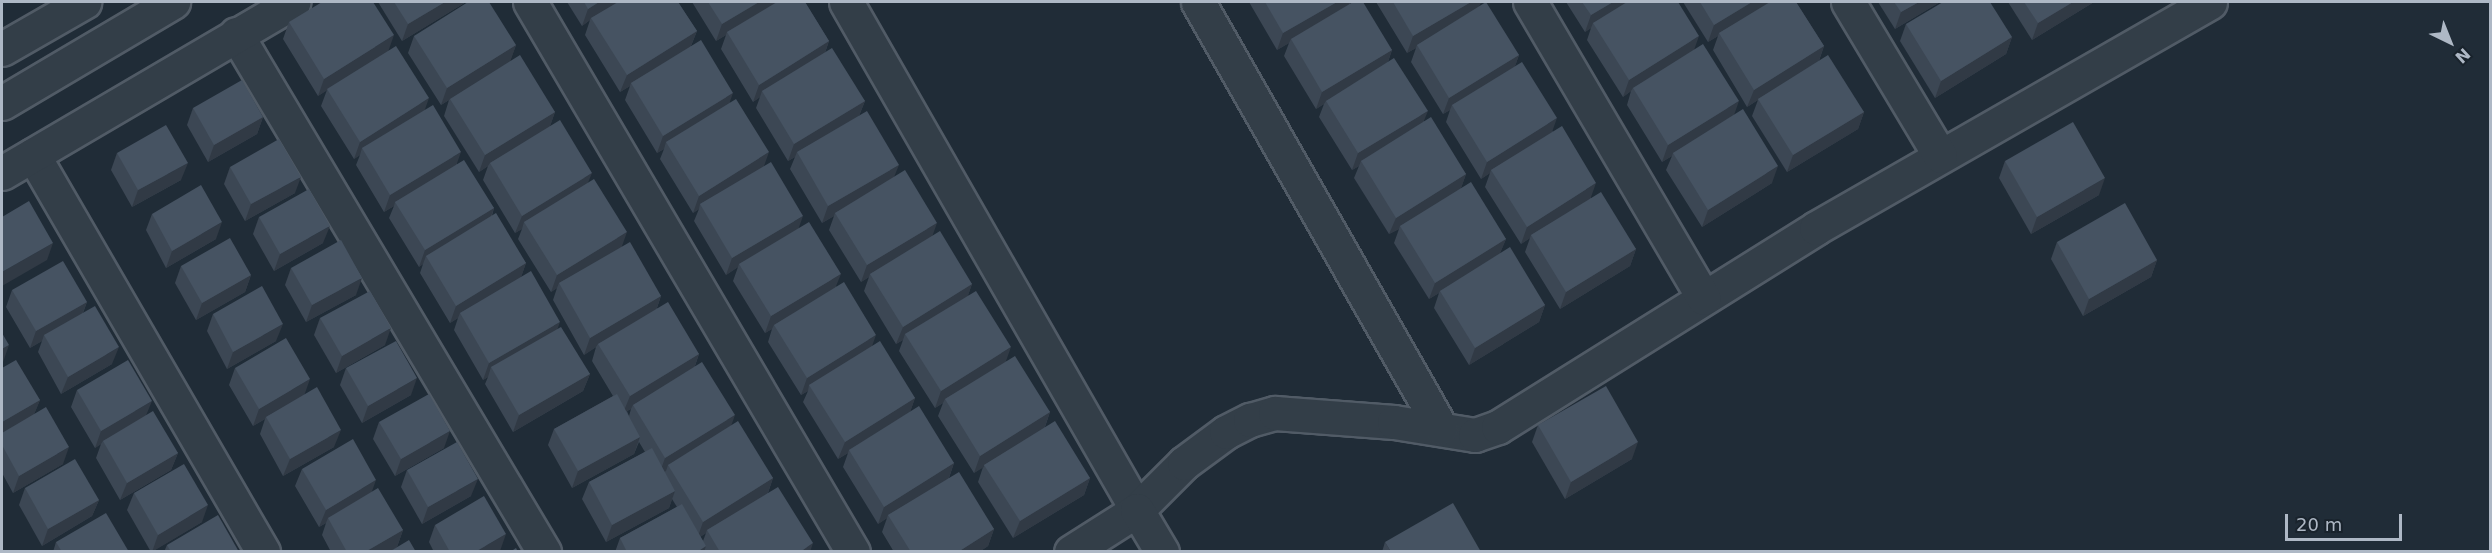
<!DOCTYPE html>
<style>
body{margin:0}
#map{position:relative;width:2492px;height:553px;overflow:hidden;background:#202c37;font-family:"DejaVu Sans",sans-serif}
div>[style]{position:absolute}
.roads{filter:drop-shadow(2px 0 #515b66) drop-shadow(-2px 0 #515b66) drop-shadow(0 2px #515b66) drop-shadow(0 -2px #515b66)}
.minor>*{height:33px;margin:-16.5px;padding:0 16.5px;transform-origin:16.5px;border-radius:16.5px;background:#333e48}
.wall>*{inset:0;background:#3c4754}
.shaded-wall>*{inset:0;background:#313a45}
.building>*{inset:0;background:#465362}
span{translate:-50% -50%;white-space:nowrap;text-align:center;line-height:1.15;-webkit-text-stroke:4.5px #19232c;paint-order:stroke}
.frame{position:absolute;inset:0;border:3px solid #aeb8c5;pointer-events:none}
.north{position:absolute;left:2420px;top:12px;width:60px;height:60px;-webkit-text-stroke:4px #19232c;paint-order:stroke;rotate:137deg;font-size:16px;font-weight:700;line-height:24px;text-align:center;color:#aeb8c5}
.north::after{content:'';display:block;margin:auto;width:21px;height:27px;background:#aeb8c5;clip-path:polygon(50% 0,100% 100%,50% 72%,0 100%)}
.scale{position:absolute;left:2285px;top:514px;width:117px;height:27px;box-sizing:border-box;border:3px solid #aeb8c5;border-top:0;padding-left:8px;font-size:18px;line-height:21px;white-space:nowrap;color:#aeb8c5;-webkit-text-stroke:4px #19232c;paint-order:stroke}
</style>
<div id="map">
<div class="roads">
<div class="minor">
<div style="left:530px;top:2px;width:638px;rotate:59.58deg"></div>
<div style="left:846px;top:2px;width:585px;rotate:60.19deg"></div>
<div style="left:1137px;top:510px;width:66px;rotate:-45deg"></div>
<div style="left:1184px;top:463px;width:52px;rotate:-36.4deg"></div>
<div style="left:1226px;top:432px;width:27px;rotate:-27deg"></div>
<div style="left:1250px;top:420px;width:26px;rotate:-16deg"></div>
<div style="left:1275px;top:413px;width:119px;rotate:4.3deg"></div>
<div style="left:1394px;top:422px;width:82px;rotate:9.1deg"></div>
<div style="left:1475px;top:435px;width:24px;rotate:-19deg"></div>
<div style="left:1498px;top:427px;width:375px;rotate:-32deg"></div>
<div style="left:1816px;top:228px;width:454px;rotate:-29.8deg"></div>
<div style="left:1198px;top:2px;width:490px;rotate:60.3deg"></div>
<div style="left:1530px;top:2px;width:343px;rotate:59.6deg"></div>
<div style="left:1848px;top:2px;width:179px;rotate:59.1deg"></div>
<div style="left:236px;top:34px;width:603px;rotate:59.26deg"></div>
<div style="left:2px;top:49px;width:95px;rotate:-29.8deg"></div>
<div style="left:2px;top:103px;width:199px;rotate:-30.6deg"></div>
<div style="left:33px;top:155px;width:459px;rotate:59.9deg"></div>
<div style="left:2px;top:173px;width:338px;rotate:-30.4deg"></div>
<div style="left:1071px;top:552px;width:78px;rotate:-32.5deg"></div>
<div style="left:1137px;top:510px;width:49px;rotate:59.2deg"></div>
</div>
</div>
<div class="wall">
<div style="clip-path:polygon(378px 2px,466px 2px,402px 41px)"></div>
<div style="clip-path:polygon(567px 2px,678px 2px,697px 31px,691px 46px,730px 103px,764px 167px,798px 228px,836px 286px,872px 346px,915px 398px,910px 412px,954px 463px,949px 478px,994px 529px,988px 546px,979px 552px,894px 552px,882px 532px,887px 518px,878px 524px,843px 467px,848px 453px,838px 459px,803px 402px,808px 391px,801px 395px,768px 342px,772px 329px,765px 333px,733px 281px,738px 267px,726px 275px,694px 221px,699px 209px,693px 213px,660px 159px,664px 149px,657px 153px,625px 100px,630px 86px,620px 92px,585px 35px,590px 20px,582px 26px)"></div>
<div style="clip-path:polygon(692px 2px,805px 2px,829px 41px,825px 53px,865px 101px,859px 116px,894px 177px,932px 236px,972px 284px,968px 295px,1006px 361px,1050px 412px,1045px 427px,1090px 478px,1084px 495px,1013px 538px,978px 482px,983px 467px,974px 473px,938px 416px,943px 403px,935px 408px,899px 351px,903px 340px,896px 344px,864px 291px,869px 277px,861px 282px,829px 230px,834px 216px,822px 223px,790px 169px,795px 157px,788px 161px,756px 108px,760px 97px,753px 102px,721px 49px,726px 35px,716px 41px)"></div>
<div style="clip-path:polygon(1249px 2px,1350px 2px,1350px 4px,1392px 50px,1388px 62px,1424px 121px,1466px 174px,1461px 188px,1506px 239px,1500px 253px,1545px 305px,1539px 322px,1469px 365px,1434px 308px,1439px 293px,1429px 299px,1394px 243px,1399px 229px,1389px 234px,1354px 178px,1359px 166px,1352px 170px,1319px 117px,1324px 104px,1316px 109px,1284px 56px,1289px 43px,1277px 50px)"></div>
<div style="clip-path:polygon(1376px 2px,1481px 2px,1479px 6px,1519px 55px,1515px 66px,1591px 198px,1636px 249px,1630px 266px,1560px 309px,1525px 252px,1530px 238px,1521px 244px,1485px 187px,1490px 173px,1481px 179px,1446px 122px,1450px 110px,1443px 114px,1411px 62px,1416px 48px,1407px 53px)"></div>
<div style="clip-path:polygon(1566px 2px,1678px 2px,1694px 49px,1772px 183px,1702px 227px,1666px 170px,1672px 156px,1662px 162px,1627px 105px,1631px 91px,1623px 97px,1587px 40px,1591px 28px,1585px 32px)"></div>
<div style="clip-path:polygon(1683px 2px,1796px 2px,1824px 46px,1819px 61px,1864px 112px,1858px 129px,1787px 172px,1752px 116px,1758px 100px,1747px 107px,1713px 50px,1718px 36px,1708px 42px)"></div>
<div style="clip-path:polygon(1878px 2px,1940px 2px,1895px 29px)"></div>
<div style="clip-path:polygon(2008px 2px,2094px 2px,2032px 40px)"></div>
<div style="clip-path:polygon(289px 22px,389px 51px,457px 164px,494px 208px,492px 216px,526px 263px,521px 277px,557px 330px,590px 374px,583px 391px,513px 432px,485px 384px,488px 377px,483px 380px,454px 330px,458px 318px,450px 323px,420px 273px,423px 264px,419px 267px,389px 218px,394px 206px,384px 212px,356px 165px,360px 155px,354px 159px,321px 106px,327px 90px,318px 96px,283px 39px)"></div>
<div style="clip-path:polygon(1906px 24px,2012px 37px,2006px 54px,1935px 98px,1900px 41px)"></div>
<div style="clip-path:polygon(evenodd,414px 36px,516px 45px,510px 61px,555px 112px,550px 126px,588px 183px,622px 247px,661px 296px,657px 308px,699px 354px,695px 366px,731px 426px,773px 478px,768px 493px,810px 552px,615px 552px,620px 538px,677px 507px,672px 499px,669px 508px,606px 542px,582px 499px,589px 482px,645px 452px,639px 442px,634px 454px,572px 488px,548px 445px,554px 429px,613px 396px,592px 361px,596px 347px,584px 355px,553px 300px,557px 288px,551px 292px,518px 239px,522px 229px,515px 233px,483px 180px,488px 166px,479px 172px,444px 116px,449px 100px,441px 105px,408px 53px,414px 36px,631px 409px,629px 416px,627px 411px,631px 409px,414px 36px,706px 533px,703px 541px,700px 537px,706px 533px)"></div>
<div style="clip-path:polygon(193px 108px,263px 117px,257px 134px,208px 162px,187px 125px)"></div>
<div style="clip-path:polygon(117px 153px,181px 180px,132px 207px,111px 170px)"></div>
<div style="clip-path:polygon(2005px 161px,2099px 195px,2031px 234px,1999px 178px)"></div>
<div style="clip-path:polygon(230px 167px,295px 193px,245px 221px,224px 184px)"></div>
<div style="clip-path:polygon(152px 214px,216px 239px,166px 268px,146px 230px)"></div>
<div style="clip-path:polygon(259px 217px,323px 243px,274px 271px,253px 234px)"></div>
<div style="clip-path:polygon(2057px 242px,2157px 260px,2151px 277px,2083px 316px,2051px 259px)"></div>
<div style="clip-path:polygon(181px 266px,251px 275px,245px 292px,196px 320px,175px 283px)"></div>
<div style="clip-path:polygon(291px 268px,356px 295px,306px 322px,285px 285px)"></div>
<div style="clip-path:polygon(12px 290px,87px 302px,83px 313px,112px 364px,61px 394px,38px 352px,42px 341px,30px 348px,6px 307px)"></div>
<div style="clip-path:polygon(213px 314px,276px 341px,227px 369px,207px 331px)"></div>
<div style="clip-path:polygon(320px 318px,385px 345px,336px 373px,314px 335px)"></div>
<div style="clip-path:polygon(2px 368px,40px 400px,34px 414px,63px 464px,13px 493px,2px 473px)"></div>
<div style="clip-path:polygon(235px 368px,304px 394px,334px 447px,283px 476px,260px 434px,265px 419px,253px 426px,229px 385px)"></div>
<div style="clip-path:polygon(346px 368px,411px 395px,362px 423px,340px 385px)"></div>
<div style="clip-path:polygon(77px 390px,146px 415px,178px 453px,171px 470px,120px 500px,96px 458px,101px 444px,95px 448px,71px 407px)"></div>
<div style="clip-path:polygon(379px 422px,444px 448px,395px 476px,373px 439px)"></div>
<div style="clip-path:polygon(1538px 425px,1632px 459px,1565px 499px,1532px 442px)"></div>
<div style="clip-path:polygon(302px 469px,372px 492px,403px 530px,397px 547px,389px 552px,331px 552px,322px 535px,326px 523px,319px 527px,295px 486px)"></div>
<div style="clip-path:polygon(407px 470px,471px 496px,422px 524px,401px 487px)"></div>
<div style="clip-path:polygon(25px 488px,99px 500px,92px 516px,42px 546px,19px 505px)"></div>
<div style="clip-path:polygon(134px 493px,202px 522px,151px 552px,127px 510px)"></div>
<div style="clip-path:polygon(435px 525px,500px 551px,434px 552px,429px 542px)"></div>
<div style="clip-path:polygon(56px 542px,129px 552px,53px 552px)"></div>
<div style="clip-path:polygon(1385px 542px,1391px 552px,1382px 552px)"></div>
<div style="clip-path:polygon(167px 545px,239px 552px,164px 552px)"></div>
</div>
<div class="shaded-wall">
<div style="clip-path:polygon(445px 2px,466px 2px,402px 41px,408px 24px)"></div>
<div style="clip-path:polygon(599px 2px,620px 2px,591px 18px,590px 20px,582px 26px,588px 9px)"></div>
<div style="clip-path:polygon(759px 2px,780px 2px,727px 32px,726px 35px,716px 41px,722px 24px)"></div>
<div style="clip-path:polygon(1337px 2px,1350px 2px,1348px 9px,1291px 39px,1289px 43px,1277px 50px,1283px 33px)"></div>
<div style="clip-path:polygon(1471px 2px,1481px 2px,1477px 11px,1417px 45px,1416px 48px,1407px 53px,1413px 36px)"></div>
<div style="clip-path:polygon(1613px 2px,1634px 2px,1593px 23px,1591px 28px,1585px 32px,1591px 15px)"></div>
<div style="clip-path:polygon(1752px 2px,1773px 2px,1719px 33px,1718px 36px,1708px 42px,1714px 25px)"></div>
<div style="clip-path:polygon(1919px 2px,1940px 2px,1895px 29px,1901px 12px)"></div>
<div style="clip-path:polygon(2073px 2px,2094px 2px,2032px 40px,2038px 23px)"></div>
<div style="clip-path:polygon(697px 31px,690px 48px,631px 83px,630px 86px,620px 92px,627px 75px)"></div>
<div style="clip-path:polygon(394px 35px,388px 52px,318px 96px,324px 79px)"></div>
<div style="clip-path:polygon(1699px 36px,1693px 53px,1633px 88px,1631px 91px,1623px 97px,1629px 80px)"></div>
<div style="clip-path:polygon(2012px 37px,2006px 54px,1935px 98px,1941px 81px)"></div>
<div style="clip-path:polygon(829px 41px,823px 58px,762px 91px,760px 97px,753px 102px,759px 85px)"></div>
<div style="clip-path:polygon(516px 45px,510px 62px,441px 105px,447px 88px)"></div>
<div style="clip-path:polygon(1824px 46px,1818px 63px,1758px 99px,1758px 100px,1747px 107px,1754px 90px)"></div>
<div style="clip-path:polygon(1392px 50px,1386px 67px,1326px 101px,1324px 104px,1316px 109px,1322px 92px)"></div>
<div style="clip-path:polygon(1519px 55px,1513px 72px,1452px 105px,1450px 110px,1443px 114px,1449px 98px)"></div>
<div style="clip-path:polygon(733px 93px,727px 110px,666px 142px,664px 149px,657px 153px,663px 136px)"></div>
<div style="clip-path:polygon(429px 98px,423px 115px,362px 148px,360px 155px,354px 159px,360px 142px)"></div>
<div style="clip-path:polygon(865px 101px,858px 118px,797px 152px,795px 157px,788px 161px,794px 144px)"></div>
<div style="clip-path:polygon(1739px 101px,1733px 118px,1673px 153px,1672px 156px,1662px 162px,1668px 145px)"></div>
<div style="clip-path:polygon(1428px 111px,1421px 128px,1361px 161px,1359px 166px,1352px 170px,1358px 153px)"></div>
<div style="clip-path:polygon(555px 112px,549px 129px,490px 163px,488px 166px,479px 172px,485px 155px)"></div>
<div style="clip-path:polygon(1864px 112px,1858px 129px,1787px 172px,1793px 155px)"></div>
<div style="clip-path:polygon(263px 117px,257px 134px,208px 162px,214px 145px)"></div>
<div style="clip-path:polygon(1557px 118px,1551px 135px,1491px 170px,1490px 173px,1481px 179px,1487px 162px)"></div>
<div style="clip-path:polygon(461px 152px,455px 169px,395px 202px,394px 206px,384px 212px,390px 195px)"></div>
<div style="clip-path:polygon(769px 152px,763px 169px,700px 204px,699px 209px,693px 213px,699px 196px)"></div>
<div style="clip-path:polygon(188px 163px,181px 180px,132px 207px,138px 190px)"></div>
<div style="clip-path:polygon(899px 165px,892px 182px,835px 213px,834px 216px,822px 223px,828px 206px)"></div>
<div style="clip-path:polygon(1778px 166px,1772px 183px,1702px 227px,1708px 210px)"></div>
<div style="clip-path:polygon(592px 173px,585px 190px,524px 222px,522px 229px,515px 233px,522px 216px)"></div>
<div style="clip-path:polygon(1466px 174px,1460px 191px,1400px 226px,1399px 229px,1389px 234px,1396px 218px)"></div>
<div style="clip-path:polygon(301px 177px,295px 193px,245px 221px,251px 204px)"></div>
<div style="clip-path:polygon(2105px 178px,2099px 195px,2031px 234px,2037px 217px)"></div>
<div style="clip-path:polygon(1596px 183px,1590px 200px,1531px 235px,1530px 238px,1521px 244px,1527px 227px)"></div>
<div style="clip-path:polygon(494px 208px,488px 225px,426px 256px,423px 264px,419px 267px,425px 250px)"></div>
<div style="clip-path:polygon(803px 216px,797px 233px,739px 264px,738px 267px,726px 275px,732px 258px)"></div>
<div style="clip-path:polygon(222px 222px,216px 239px,166px 268px,172px 251px)"></div>
<div style="clip-path:polygon(937px 223px,931px 240px,870px 274px,869px 277px,861px 282px,867px 265px)"></div>
<div style="clip-path:polygon(330px 226px,323px 243px,274px 271px,280px 254px)"></div>
<div style="clip-path:polygon(627px 232px,621px 249px,559px 283px,557px 288px,551px 292px,557px 275px)"></div>
<div style="clip-path:polygon(1506px 239px,1499px 256px,1440px 291px,1439px 293px,1429px 299px,1435px 283px)"></div>
<div style="clip-path:polygon(53px 243px,47px 260px,2px 286px,2px 272px)"></div>
<div style="clip-path:polygon(1636px 249px,1630px 266px,1560px 309px,1566px 292px)"></div>
<div style="clip-path:polygon(2157px 260px,2151px 277px,2083px 316px,2089px 299px)"></div>
<div style="clip-path:polygon(526px 263px,520px 280px,460px 313px,458px 318px,450px 323px,456px 306px)"></div>
<div style="clip-path:polygon(841px 274px,834px 291px,774px 325px,772px 329px,765px 333px,771px 316px)"></div>
<div style="clip-path:polygon(251px 275px,245px 292px,196px 320px,202px 303px)"></div>
<div style="clip-path:polygon(362px 278px,356px 295px,306px 322px,312px 305px)"></div>
<div style="clip-path:polygon(972px 284px,966px 301px,905px 334px,903px 340px,896px 344px,903px 327px)"></div>
<div style="clip-path:polygon(661px 296px,655px 313px,598px 344px,596px 347px,584px 355px,590px 338px)"></div>
<div style="clip-path:polygon(87px 302px,80px 319px,44px 335px,42px 341px,30px 348px,36px 331px)"></div>
<div style="clip-path:polygon(1545px 305px,1539px 322px,1469px 365px,1475px 348px)"></div>
<div style="clip-path:polygon(560px 322px,554px 339px,491px 367px,488px 377px,483px 380px,489px 363px)"></div>
<div style="clip-path:polygon(283px 324px,276px 341px,227px 369px,233px 352px)"></div>
<div style="clip-path:polygon(391px 328px,385px 345px,336px 373px,342px 356px)"></div>
<div style="clip-path:polygon(876px 335px,870px 352px,809px 385px,808px 391px,801px 395px,807px 378px)"></div>
<div style="clip-path:polygon(9px 345px,3px 362px,2px 363px,2px 349px)"></div>
<div style="clip-path:polygon(119px 347px,112px 364px,61px 394px,68px 377px)"></div>
<div style="clip-path:polygon(1011px 347px,1005px 364px,945px 399px,943px 403px,935px 408px,941px 391px)"></div>
<div style="clip-path:polygon(699px 354px,693px 371px,633px 405px,631px 409px,623px 413px,630px 396px)"></div>
<div style="clip-path:polygon(590px 374px,583px 391px,513px 432px,519px 415px)"></div>
<div style="clip-path:polygon(417px 378px,411px 395px,362px 423px,368px 406px)"></div>
<div style="clip-path:polygon(310px 379px,304px 396px,266px 417px,265px 419px,253px 426px,259px 409px)"></div>
<div style="clip-path:polygon(915px 398px,909px 415px,849px 450px,848px 453px,838px 459px,845px 442px)"></div>
<div style="clip-path:polygon(40px 400px,33px 417px,2px 435px,2px 422px)"></div>
<div style="clip-path:polygon(152px 401px,145px 418px,103px 441px,101px 444px,95px 448px,101px 431px)"></div>
<div style="clip-path:polygon(1050px 412px,1044px 429px,984px 465px,984px 467px,974px 473px,980px 456px)"></div>
<div style="clip-path:polygon(735px 415px,729px 432px,668px 465px,666px 471px,659px 475px,665px 458px)"></div>
<div style="clip-path:polygon(341px 430px,334px 447px,283px 476px,290px 459px)"></div>
<div style="clip-path:polygon(450px 431px,444px 448px,395px 476px,401px 459px)"></div>
<div style="clip-path:polygon(640px 437px,634px 454px,572px 488px,578px 471px)"></div>
<div style="clip-path:polygon(1638px 442px,1632px 459px,1565px 499px,1571px 482px)"></div>
<div style="clip-path:polygon(69px 447px,63px 464px,13px 493px,19px 476px)"></div>
<div style="clip-path:polygon(178px 453px,171px 470px,120px 500px,127px 483px)"></div>
<div style="clip-path:polygon(954px 463px,948px 480px,888px 515px,887px 518px,878px 524px,884px 507px)"></div>
<div style="clip-path:polygon(773px 478px,767px 495px,707px 530px,706px 533px,697px 539px,703px 522px)"></div>
<div style="clip-path:polygon(1090px 478px,1084px 495px,1013px 538px,1020px 521px)"></div>
<div style="clip-path:polygon(478px 479px,471px 496px,422px 524px,428px 507px)"></div>
<div style="clip-path:polygon(376px 480px,370px 497px,328px 518px,326px 523px,319px 527px,326px 510px)"></div>
<div style="clip-path:polygon(675px 491px,669px 508px,606px 542px,612px 525px)"></div>
<div style="clip-path:polygon(99px 500px,92px 516px,42px 546px,48px 529px)"></div>
<div style="clip-path:polygon(208px 505px,202px 522px,152px 552px,158px 535px)"></div>
<div style="clip-path:polygon(994px 529px,988px 546px,979px 552px,958px 552px)"></div>
<div style="clip-path:polygon(403px 530px,397px 547px,389px 552px,365px 552px)"></div>
<div style="clip-path:polygon(506px 534px,500px 551px,499px 552px,475px 552px)"></div>
<div style="clip-path:polygon(813px 543px,810px 552px,800px 552px)"></div>
<div style="clip-path:polygon(706px 546px,704px 552px,697px 552px)"></div>
</div>
<div class="building">
<div style="clip-path:polygon(322px 2px,373px 2px,394px 35px,324px 79px,289px 22px)"></div>
<div style="clip-path:polygon(394px 2px,445px 2px,408px 24px)"></div>
<div style="clip-path:polygon(468px 2px,489px 2px,516px 45px,447px 88px,414px 36px)"></div>
<div style="clip-path:polygon(584px 2px,599px 2px,588px 9px)"></div>
<div style="clip-path:polygon(618px 2px,678px 2px,697px 31px,627px 75px,591px 18px)"></div>
<div style="clip-path:polygon(708px 2px,759px 2px,722px 24px)"></div>
<div style="clip-path:polygon(777px 2px,805px 2px,829px 41px,759px 85px,727px 32px)"></div>
<div style="clip-path:polygon(1265px 2px,1337px 2px,1283px 33px)"></div>
<div style="clip-path:polygon(1353px 2px,1363px 2px,1392px 50px,1322px 92px,1291px 39px)"></div>
<div style="clip-path:polygon(1393px 2px,1471px 2px,1413px 36px)"></div>
<div style="clip-path:polygon(1486px 2px,1519px 55px,1449px 98px,1417px 45px)"></div>
<div style="clip-path:polygon(1582px 2px,1613px 2px,1591px 15px)"></div>
<div style="clip-path:polygon(1627px 2px,1678px 2px,1699px 36px,1629px 80px,1593px 23px)"></div>
<div style="clip-path:polygon(1700px 2px,1752px 2px,1714px 25px)"></div>
<div style="clip-path:polygon(1770px 2px,1796px 2px,1824px 46px,1754px 90px,1719px 33px)"></div>
<div style="clip-path:polygon(1894px 2px,1919px 2px,1901px 12px)"></div>
<div style="clip-path:polygon(1943px 2px,1990px 2px,2012px 37px,1941px 81px,1906px 24px)"></div>
<div style="clip-path:polygon(2024px 2px,2073px 2px,2038px 23px)"></div>
<div style="clip-path:polygon(701px 40px,733px 93px,663px 136px,631px 83px)"></div>
<div style="clip-path:polygon(1703px 44px,1739px 101px,1668px 145px,1633px 88px)"></div>
<div style="clip-path:polygon(396px 46px,429px 98px,360px 142px,327px 89px)"></div>
<div style="clip-path:polygon(832px 48px,865px 101px,794px 144px,762px 91px)"></div>
<div style="clip-path:polygon(520px 55px,555px 112px,485px 155px,450px 99px)"></div>
<div style="clip-path:polygon(1828px 55px,1864px 112px,1793px 155px,1758px 99px)"></div>
<div style="clip-path:polygon(1394px 58px,1428px 111px,1358px 153px,1326px 101px)"></div>
<div style="clip-path:polygon(1522px 62px,1557px 118px,1487px 162px,1452px 105px)"></div>
<div style="clip-path:polygon(242px 80px,263px 117px,214px 145px,193px 108px)"></div>
<div style="clip-path:polygon(736px 99px,769px 152px,699px 196px,666px 142px)"></div>
<div style="clip-path:polygon(433px 105px,461px 152px,390px 195px,362px 148px)"></div>
<div style="clip-path:polygon(1743px 109px,1778px 166px,1708px 210px,1673px 153px)"></div>
<div style="clip-path:polygon(867px 111px,899px 165px,828px 206px,797px 152px)"></div>
<div style="clip-path:polygon(1431px 117px,1466px 174px,1396px 218px,1361px 161px)"></div>
<div style="clip-path:polygon(560px 120px,592px 173px,522px 216px,490px 163px)"></div>
<div style="clip-path:polygon(2073px 122px,2105px 178px,2037px 217px,2005px 161px)"></div>
<div style="clip-path:polygon(166px 125px,188px 163px,138px 190px,117px 153px)"></div>
<div style="clip-path:polygon(1562px 126px,1596px 183px,1527px 227px,1491px 170px)"></div>
<div style="clip-path:polygon(279px 139px,301px 177px,251px 204px,230px 167px)"></div>
<div style="clip-path:polygon(464px 160px,494px 208px,425px 250px,395px 202px)"></div>
<div style="clip-path:polygon(771px 162px,803px 216px,732px 258px,700px 204px)"></div>
<div style="clip-path:polygon(905px 170px,937px 223px,867px 265px,835px 213px)"></div>
<div style="clip-path:polygon(594px 179px,627px 232px,557px 275px,524px 222px)"></div>
<div style="clip-path:polygon(1471px 182px,1506px 239px,1435px 283px,1400px 226px)"></div>
<div style="clip-path:polygon(201px 185px,222px 222px,172px 251px,152px 214px)"></div>
<div style="clip-path:polygon(309px 189px,330px 226px,280px 254px,259px 217px)"></div>
<div style="clip-path:polygon(1601px 192px,1636px 249px,1566px 292px,1531px 235px)"></div>
<div style="clip-path:polygon(29px 201px,53px 243px,2px 272px,2px 217px)"></div>
<div style="clip-path:polygon(2125px 203px,2157px 260px,2089px 299px,2057px 242px)"></div>
<div style="clip-path:polygon(496px 213px,526px 263px,456px 306px,426px 256px)"></div>
<div style="clip-path:polygon(809px 222px,841px 274px,771px 316px,739px 264px)"></div>
<div style="clip-path:polygon(940px 231px,972px 284px,903px 327px,870px 274px)"></div>
<div style="clip-path:polygon(230px 238px,251px 275px,202px 303px,181px 266px)"></div>
<div style="clip-path:polygon(341px 240px,362px 278px,312px 305px,291px 268px)"></div>
<div style="clip-path:polygon(630px 242px,661px 296px,590px 338px,559px 283px)"></div>
<div style="clip-path:polygon(1510px 247px,1545px 305px,1475px 348px,1440px 291px)"></div>
<div style="clip-path:polygon(63px 261px,87px 302px,36px 331px,12px 290px)"></div>
<div style="clip-path:polygon(531px 271px,560px 322px,489px 363px,460px 313px)"></div>
<div style="clip-path:polygon(844px 282px,876px 335px,807px 378px,774px 325px)"></div>
<div style="clip-path:polygon(262px 286px,283px 324px,233px 352px,213px 314px)"></div>
<div style="clip-path:polygon(370px 291px,391px 328px,342px 356px,320px 318px)"></div>
<div style="clip-path:polygon(976px 291px,1011px 347px,941px 391px,905px 334px)"></div>
<div style="clip-path:polygon(668px 302px,699px 354px,630px 396px,598px 344px)"></div>
<div style="clip-path:polygon(95px 306px,119px 347px,68px 377px,44px 335px)"></div>
<div style="clip-path:polygon(561px 327px,590px 374px,519px 415px,491px 367px)"></div>
<div style="clip-path:polygon(2px 333px,9px 345px,2px 349px)"></div>
<div style="clip-path:polygon(286px 338px,310px 379px,259px 409px,235px 368px)"></div>
<div style="clip-path:polygon(396px 341px,417px 378px,368px 406px,346px 368px)"></div>
<div style="clip-path:polygon(880px 341px,915px 398px,845px 442px,809px 385px)"></div>
<div style="clip-path:polygon(1015px 356px,1050px 412px,980px 456px,945px 399px)"></div>
<div style="clip-path:polygon(16px 360px,40px 400px,2px 422px,2px 368px)"></div>
<div style="clip-path:polygon(128px 360px,152px 401px,101px 431px,77px 390px)"></div>
<div style="clip-path:polygon(702px 362px,735px 415px,665px 458px,633px 405px)"></div>
<div style="clip-path:polygon(1606px 386px,1638px 442px,1571px 482px,1538px 425px)"></div>
<div style="clip-path:polygon(317px 387px,341px 430px,290px 459px,266px 417px)"></div>
<div style="clip-path:polygon(429px 394px,450px 431px,401px 459px,379px 422px)"></div>
<div style="clip-path:polygon(617px 394px,640px 437px,578px 471px,554px 429px)"></div>
<div style="clip-path:polygon(919px 406px,954px 463px,884px 507px,849px 450px)"></div>
<div style="clip-path:polygon(46px 407px,69px 447px,19px 476px,2px 445px,2px 433px)"></div>
<div style="clip-path:polygon(153px 411px,178px 453px,127px 483px,103px 441px)"></div>
<div style="clip-path:polygon(738px 421px,773px 478px,703px 522px,668px 465px)"></div>
<div style="clip-path:polygon(1055px 421px,1090px 478px,1020px 521px,984px 465px)"></div>
<div style="clip-path:polygon(353px 439px,376px 480px,326px 510px,302px 469px)"></div>
<div style="clip-path:polygon(457px 442px,478px 479px,428px 507px,407px 470px)"></div>
<div style="clip-path:polygon(652px 448px,675px 491px,612px 525px,589px 482px)"></div>
<div style="clip-path:polygon(75px 459px,99px 500px,48px 529px,25px 488px)"></div>
<div style="clip-path:polygon(184px 464px,208px 505px,158px 535px,134px 493px)"></div>
<div style="clip-path:polygon(959px 472px,994px 529px,958px 552px,911px 552px,888px 515px)"></div>
<div style="clip-path:polygon(778px 487px,813px 543px,800px 552px,720px 552px,707px 530px)"></div>
<div style="clip-path:polygon(378px 488px,403px 530px,365px 552px,347px 552px,328px 518px)"></div>
<div style="clip-path:polygon(484px 496px,506px 534px,475px 552px,450px 552px,435px 525px)"></div>
<div style="clip-path:polygon(1453px 503px,1481px 552px,1391px 552px,1385px 542px)"></div>
<div style="clip-path:polygon(682px 504px,706px 546px,697px 552px,627px 552px,620px 538px)"></div>
<div style="clip-path:polygon(106px 513px,129px 552px,62px 552px,56px 542px)"></div>
<div style="clip-path:polygon(218px 515px,239px 552px,171px 552px,167px 545px)"></div>
<div style="clip-path:polygon(409px 540px,416px 552px,389px 552px)"></div>
<div style="clip-path:polygon(516px 548px,518px 552px,510px 552px)"></div>
</div>
<div class="frame"></div>
<div class="north">N</div>
<div class="scale">20 m</div>
</div>
